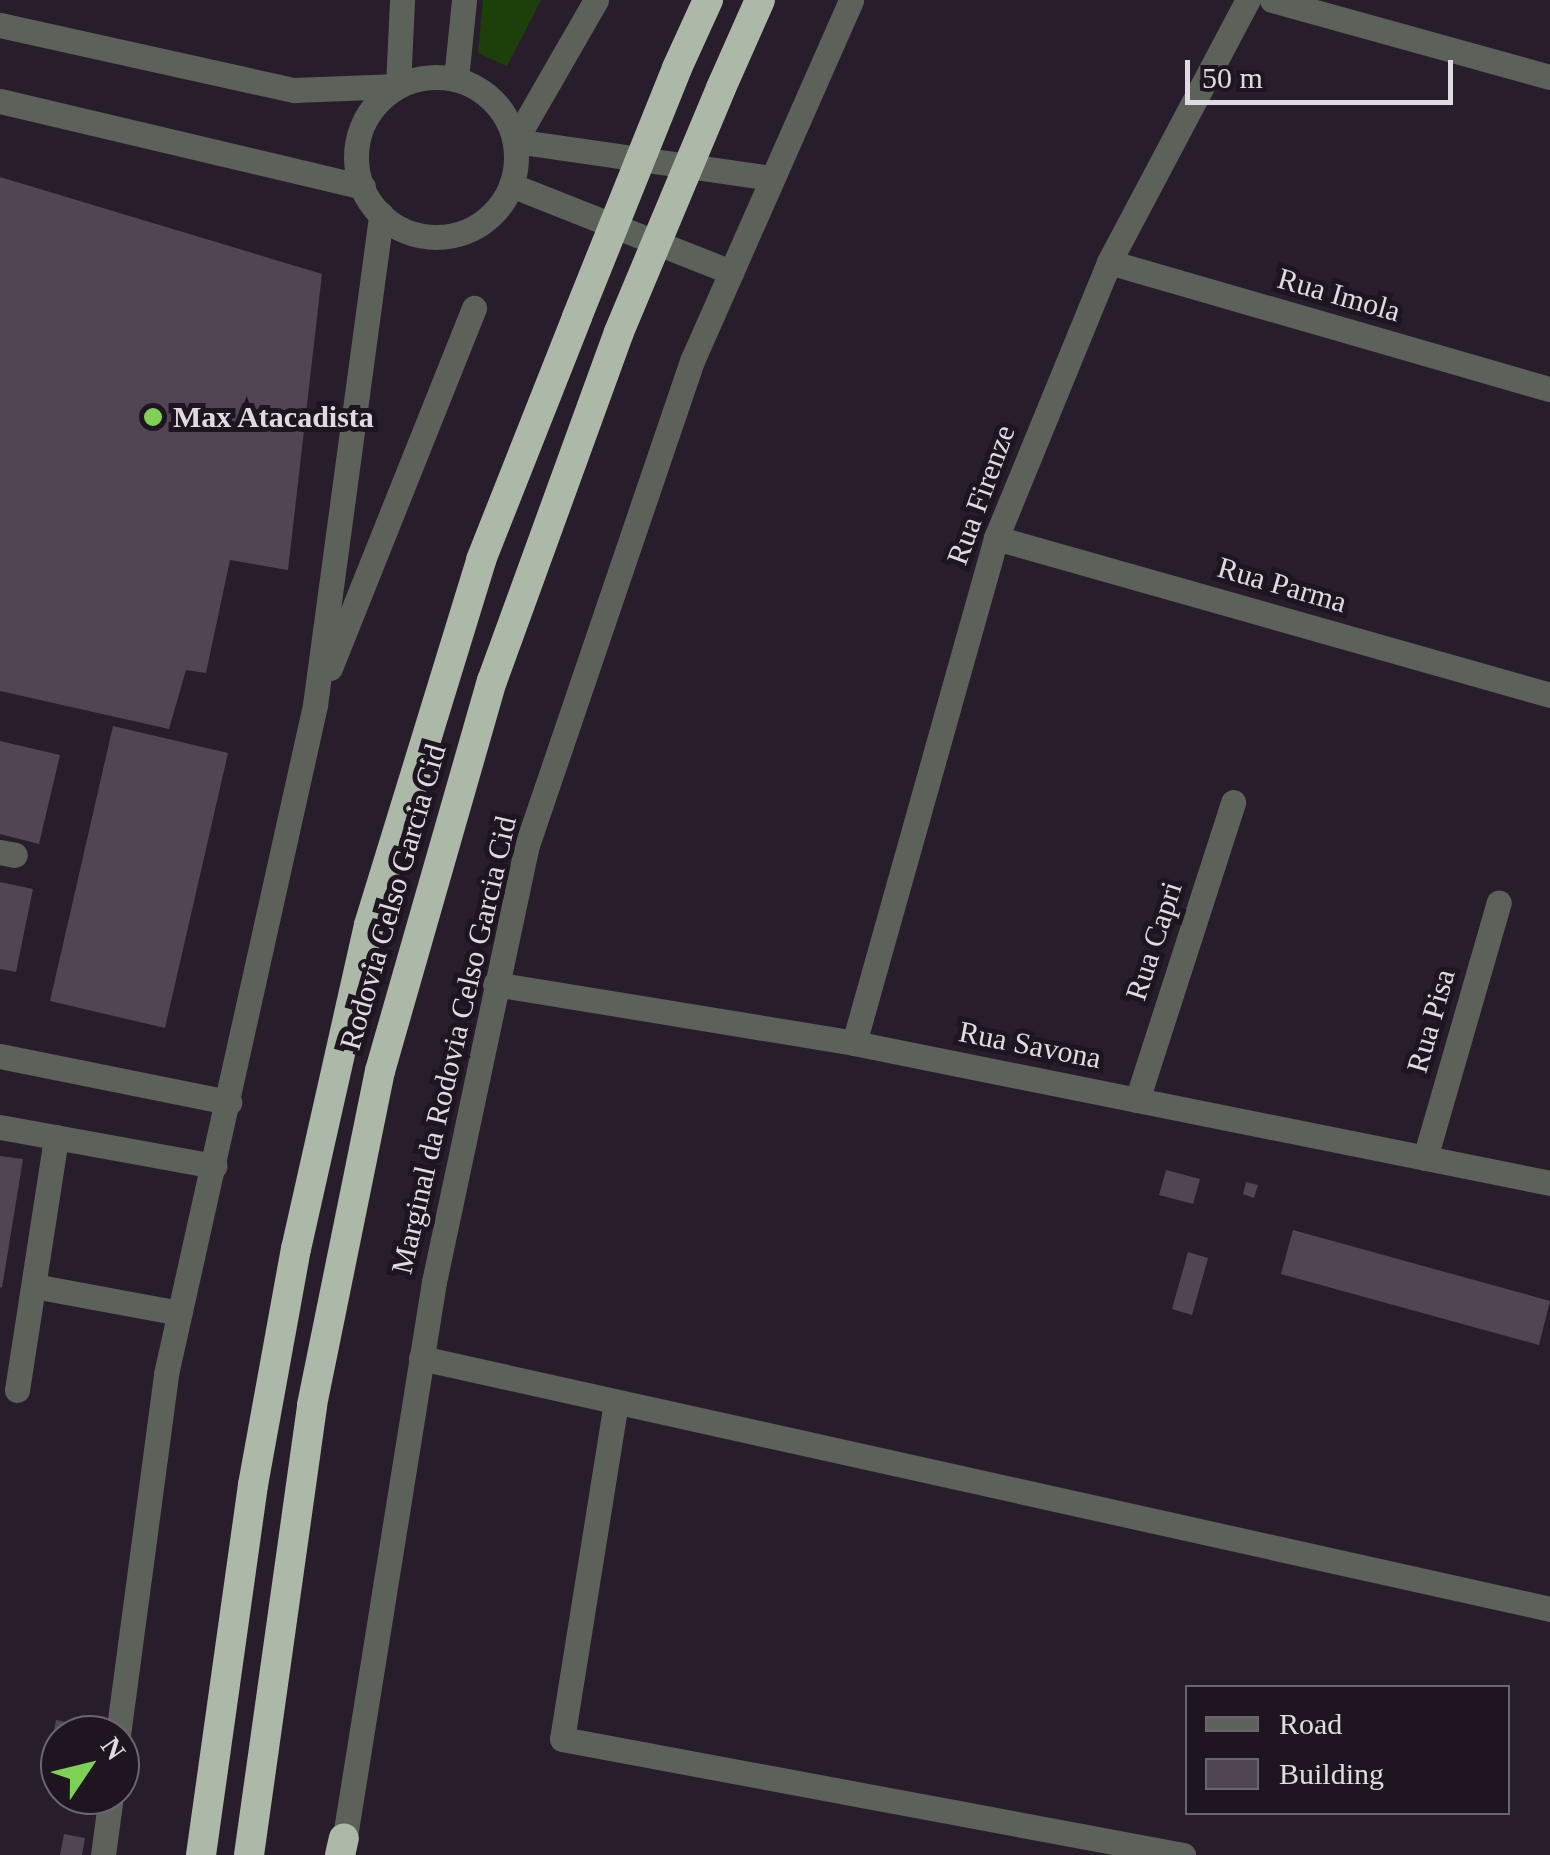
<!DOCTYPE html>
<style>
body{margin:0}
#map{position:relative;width:1550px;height:1855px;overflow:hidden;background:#281e2b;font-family:"Times New Roman",serif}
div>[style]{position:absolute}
.green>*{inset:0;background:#1d400a}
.building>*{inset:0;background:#504553}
.minor>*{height:25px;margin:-12.5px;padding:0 12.5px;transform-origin:12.5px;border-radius:12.5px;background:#5c615a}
.minor>.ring{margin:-12.5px;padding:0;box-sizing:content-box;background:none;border:25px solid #5c615a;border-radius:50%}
.highway>*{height:30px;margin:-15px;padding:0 15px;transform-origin:15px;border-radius:15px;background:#acb8a8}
.highway-bridge>*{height:30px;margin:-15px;padding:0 15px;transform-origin:15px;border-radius:15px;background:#acb8a8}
.dots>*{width:28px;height:28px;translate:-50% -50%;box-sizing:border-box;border:5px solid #1e1521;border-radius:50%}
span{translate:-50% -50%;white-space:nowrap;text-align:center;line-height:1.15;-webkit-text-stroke:10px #1e1521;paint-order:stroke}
.street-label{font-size:30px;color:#e0dae2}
.poi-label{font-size:30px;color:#e0dae2;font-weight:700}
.left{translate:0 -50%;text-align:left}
.legend{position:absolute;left:1185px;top:1685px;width:325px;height:130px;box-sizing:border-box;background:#1e1521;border:2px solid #6c646e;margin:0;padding:12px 18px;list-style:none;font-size:30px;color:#e0dae2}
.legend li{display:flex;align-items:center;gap:20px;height:50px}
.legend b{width:50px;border:2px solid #6c646e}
.north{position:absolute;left:40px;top:1715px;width:100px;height:100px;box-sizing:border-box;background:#1e1521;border:2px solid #6c646e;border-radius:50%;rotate:55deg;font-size:28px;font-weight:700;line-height:40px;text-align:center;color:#e0dae2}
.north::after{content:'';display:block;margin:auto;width:35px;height:45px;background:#7dd154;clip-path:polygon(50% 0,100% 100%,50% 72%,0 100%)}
.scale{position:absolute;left:1185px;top:60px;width:268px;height:45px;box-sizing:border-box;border:5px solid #e0dae2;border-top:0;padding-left:12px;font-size:30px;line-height:35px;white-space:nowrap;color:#e0dae2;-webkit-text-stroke:8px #1e1521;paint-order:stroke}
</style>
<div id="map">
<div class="green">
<div style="clip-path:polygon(483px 0,541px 0,507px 66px,478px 53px)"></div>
</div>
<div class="building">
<div style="clip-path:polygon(0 177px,322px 274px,288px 570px,230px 560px,206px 673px,186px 670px,169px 729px,0 691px)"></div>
<div style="clip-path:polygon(113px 726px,228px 753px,165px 1028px,50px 1001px)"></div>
<div style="clip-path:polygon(0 741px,60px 755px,39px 844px,0 834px)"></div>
<div style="clip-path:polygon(0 882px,33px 889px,16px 972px,0 969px)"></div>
<div style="clip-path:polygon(0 1156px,23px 1159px,2px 1288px,0 1287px)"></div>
<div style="clip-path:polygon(1166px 1170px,1200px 1179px,1193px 1204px,1159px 1195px)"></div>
<div style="clip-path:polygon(1246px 1182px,1258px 1185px,1254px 1198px,1243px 1194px)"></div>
<div style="clip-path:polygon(1293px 1230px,1550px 1301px,1539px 1345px,1281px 1274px)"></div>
<div style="clip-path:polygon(1188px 1252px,1208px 1258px,1192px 1315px,1172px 1309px)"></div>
<div style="clip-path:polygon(56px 1720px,76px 1724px,74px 1735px,52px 1742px)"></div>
<div style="clip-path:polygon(64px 1834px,85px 1838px,82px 1855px,60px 1855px)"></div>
</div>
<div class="minor">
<div style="left:596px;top:0;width:163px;rotate:119.9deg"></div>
<div style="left:515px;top:141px;width:260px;rotate:8.2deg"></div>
<div style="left:1272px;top:0;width:288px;rotate:15.5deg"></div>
<div style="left:0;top:25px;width:301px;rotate:12.5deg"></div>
<div style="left:294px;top:90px;width:104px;rotate:-2.2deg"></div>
<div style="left:398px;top:86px;width:86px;rotate:-87.3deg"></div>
<div class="ring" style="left:356px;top:77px;width:135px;height:135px"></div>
<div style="left:456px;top:79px;width:79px;rotate:-84.2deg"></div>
<div style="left:0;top:101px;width:373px;rotate:13.3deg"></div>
<div style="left:511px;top:185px;width:237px;rotate:21.6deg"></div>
<div style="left:1109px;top:262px;width:459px;rotate:16.1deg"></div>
<div style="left:996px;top:538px;width:576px;rotate:15.82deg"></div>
<div style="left:330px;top:668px;width:388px;rotate:-68.2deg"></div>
<div style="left:0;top:852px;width:15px;rotate:11deg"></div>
<div style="left:495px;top:984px;width:364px;rotate:9.3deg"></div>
<div style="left:854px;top:1043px;width:710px;rotate:11.37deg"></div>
<div style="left:854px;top:1043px;width:525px;rotate:-74.29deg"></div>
<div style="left:996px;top:538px;width:298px;rotate:-67.7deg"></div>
<div style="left:1109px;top:262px;width:297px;rotate:-62.1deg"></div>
<div style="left:0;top:1056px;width:234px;rotate:11.4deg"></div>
<div style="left:1137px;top:1100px;width:313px;rotate:-72.1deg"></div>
<div style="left:0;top:1127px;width:218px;rotate:10.3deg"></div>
<div style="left:1425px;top:1158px;width:266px;rotate:-73.9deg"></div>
<div style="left:34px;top:1286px;width:148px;rotate:10.5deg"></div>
<div style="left:421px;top:1358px;width:1157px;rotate:12.53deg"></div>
<div style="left:17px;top:1390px;width:256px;rotate:-81.2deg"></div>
<div style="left:616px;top:1402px;width:341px;rotate:99.1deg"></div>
<div style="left:562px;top:1739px;width:632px;rotate:10.58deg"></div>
<div style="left:118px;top:1735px;width:364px;rotate:-82.4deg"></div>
<div style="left:166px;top:1374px;width:685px;rotate:-77.44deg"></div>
<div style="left:315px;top:705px;width:495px;rotate:-82.3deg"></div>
<div style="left:103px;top:1855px;width:61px;rotate:-82.4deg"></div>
<div style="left:342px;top:1855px;width:580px;rotate:-80.88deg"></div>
<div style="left:434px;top:1282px;width:444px;rotate:-78deg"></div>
<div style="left:526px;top:848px;width:515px;rotate:-71.18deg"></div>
<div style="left:692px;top:361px;width:394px;rotate:-66.2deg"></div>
</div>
<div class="highway">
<div style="left:677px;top:68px;width:75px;rotate:-65.5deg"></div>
<div style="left:721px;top:88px;width:96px;rotate:-66.1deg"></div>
<div style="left:201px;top:1855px;width:374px;rotate:-82deg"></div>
<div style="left:253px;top:1485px;width:240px;rotate:-79.7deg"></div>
<div style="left:296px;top:1249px;width:332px;rotate:-77.3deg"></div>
<div style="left:369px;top:925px;width:382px;rotate:-72.9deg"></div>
<div style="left:481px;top:560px;width:261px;rotate:-68.4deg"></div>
<div style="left:249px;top:1855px;width:454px;rotate:-82deg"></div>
<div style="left:312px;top:1405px;width:341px;rotate:-78.5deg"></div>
<div style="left:380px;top:1071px;width:406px;rotate:-74deg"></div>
<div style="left:492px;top:681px;width:371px;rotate:-70deg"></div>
<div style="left:340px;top:1855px;width:17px;rotate:-77deg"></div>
</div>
<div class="highway-bridge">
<div style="left:577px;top:317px;width:268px;rotate:-68.1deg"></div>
<div style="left:619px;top:332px;width:264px;rotate:-67.3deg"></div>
</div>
<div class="dots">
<div style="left:153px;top:417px;background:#7dd154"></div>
</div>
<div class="street-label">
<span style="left:1339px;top:295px;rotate:16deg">Rua Imola</span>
<span style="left:981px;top:495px;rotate:-70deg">Rua Firenze</span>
<span style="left:1282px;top:585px;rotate:16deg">Rua Parma</span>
<span style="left:393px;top:897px;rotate:-74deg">Rodovia Celso Garcia Cid</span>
<span style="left:1154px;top:941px;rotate:-72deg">Rua Capri</span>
<span style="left:1431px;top:1021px;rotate:-74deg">Rua Pisa</span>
<span style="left:454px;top:1045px;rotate:-77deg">Marginal da Rodovia Celso Garcia Cid</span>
<span style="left:1030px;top:1045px;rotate:11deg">Rua Savona</span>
</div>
<div class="poi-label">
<span class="left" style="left:173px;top:417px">Max Atacadista</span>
</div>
<ul class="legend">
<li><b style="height:12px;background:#5c615a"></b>Road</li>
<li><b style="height:28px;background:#504553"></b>Building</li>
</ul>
<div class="north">N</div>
<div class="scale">50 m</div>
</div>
